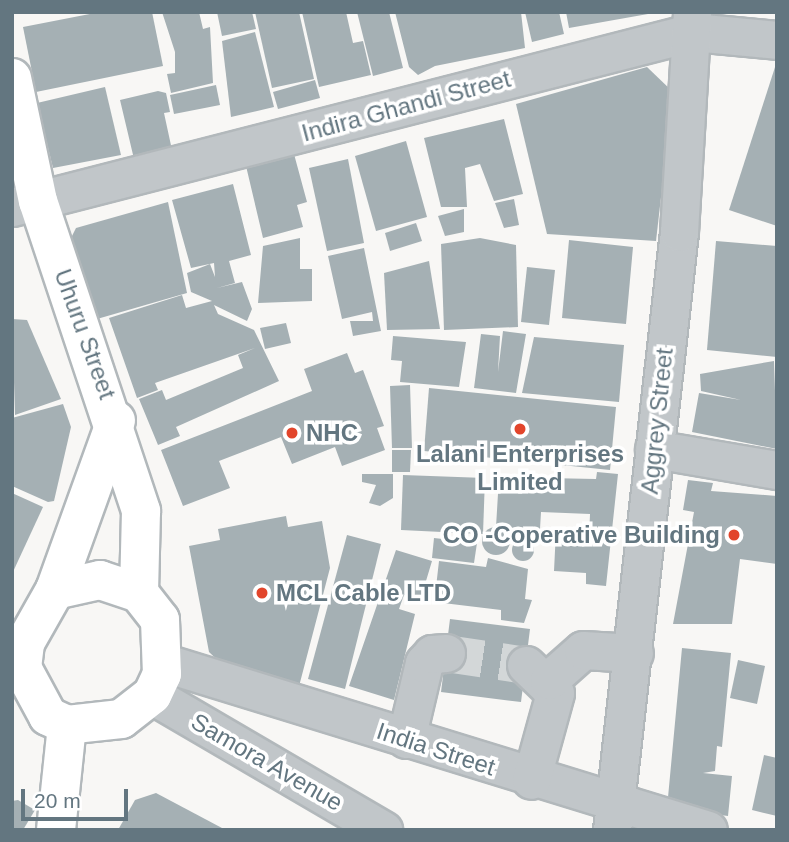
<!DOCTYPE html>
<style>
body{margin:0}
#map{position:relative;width:789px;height:842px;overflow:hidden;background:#f8f7f5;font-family:Arial,sans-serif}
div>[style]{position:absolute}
.building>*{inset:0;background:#a5b0b4}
.round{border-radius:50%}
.minor-tunnel>*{height:37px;margin-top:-18.5px;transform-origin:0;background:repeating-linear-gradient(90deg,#d3d7d8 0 37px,transparent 0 55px)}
.roads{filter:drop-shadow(2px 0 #b2b8bb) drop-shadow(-2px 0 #b2b8bb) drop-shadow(0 2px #b2b8bb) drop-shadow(0 -2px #b2b8bb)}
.minor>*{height:37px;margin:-18.5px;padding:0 18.5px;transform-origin:18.5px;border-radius:18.5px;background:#c1c6c9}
.major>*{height:38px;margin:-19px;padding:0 19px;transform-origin:19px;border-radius:19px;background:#fff}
.dots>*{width:19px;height:19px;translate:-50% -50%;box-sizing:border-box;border:4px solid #fff;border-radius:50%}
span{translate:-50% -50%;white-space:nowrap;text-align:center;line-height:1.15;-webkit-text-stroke:7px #fff;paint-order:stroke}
.street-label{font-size:24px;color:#637680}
.poi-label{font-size:24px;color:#637680;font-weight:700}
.left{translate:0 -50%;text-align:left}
.right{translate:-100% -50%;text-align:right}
.frame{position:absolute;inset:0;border:14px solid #637680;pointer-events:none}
.scale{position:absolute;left:21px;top:789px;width:107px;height:32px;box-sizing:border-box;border:4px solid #637680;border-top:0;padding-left:9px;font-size:21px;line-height:24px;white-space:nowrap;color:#637680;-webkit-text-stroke:5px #fff;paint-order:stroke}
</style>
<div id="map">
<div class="building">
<div style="clip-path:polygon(100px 12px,152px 12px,163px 66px,36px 92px,23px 27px)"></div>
<div style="clip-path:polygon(162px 12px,199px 12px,203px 29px,210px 27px,213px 83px,171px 93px,167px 74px,175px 73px,175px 52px)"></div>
<div style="clip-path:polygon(217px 12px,252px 12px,256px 29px,222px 36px)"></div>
<div style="clip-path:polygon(255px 12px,299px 12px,314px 79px,272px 88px)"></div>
<div style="clip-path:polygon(302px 12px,346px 12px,353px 43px,363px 41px,371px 75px,319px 87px)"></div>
<div style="clip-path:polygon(357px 12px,389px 12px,403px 68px,373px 76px)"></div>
<div style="clip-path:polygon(395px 12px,521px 12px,525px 48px,435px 66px,418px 75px,409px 67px)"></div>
<div style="clip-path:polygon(525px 12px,559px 12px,564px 34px,532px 42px)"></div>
<div style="clip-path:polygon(566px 12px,648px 12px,648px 14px,569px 28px)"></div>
<div style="clip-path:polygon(255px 32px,274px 107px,231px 117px,222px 41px)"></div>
<div style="clip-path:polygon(776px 64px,777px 64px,777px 226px,729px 210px)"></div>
<div style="clip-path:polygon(647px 67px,673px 92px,656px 241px,547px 234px,516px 104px)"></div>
<div style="clip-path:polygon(315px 80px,320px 98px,278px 109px,273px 92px)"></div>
<div style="clip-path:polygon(216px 85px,220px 105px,174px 114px,170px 95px)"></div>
<div style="clip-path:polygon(105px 87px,121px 155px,53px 168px,37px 103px)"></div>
<div style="clip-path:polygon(158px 91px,166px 93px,170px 112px,164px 113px,172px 150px,134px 159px,120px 100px)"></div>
<div style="clip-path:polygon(504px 119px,523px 194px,494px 201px,480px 164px,465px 168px,467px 207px,441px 207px,424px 138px)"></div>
<div style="clip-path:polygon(406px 141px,427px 217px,376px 231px,355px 156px)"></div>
<div style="clip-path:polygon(294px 154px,307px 202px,297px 205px,303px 227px,263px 238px,246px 166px)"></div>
<div style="clip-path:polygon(348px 159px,364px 243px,327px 251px,309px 168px)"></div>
<div style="clip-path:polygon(233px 184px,251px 255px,229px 261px,235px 283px,217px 288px,242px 282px,252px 309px,247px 321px,214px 305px,218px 314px,254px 330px,279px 381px,176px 427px,180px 436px,158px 445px,139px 399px,162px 390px,166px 400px,243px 368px,238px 355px,255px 348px,155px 383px,158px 390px,137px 398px,109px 318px,182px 295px,186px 308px,212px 301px,191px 292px,187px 273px,210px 264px,215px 277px,214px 263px,191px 268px,172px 200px)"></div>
<div style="clip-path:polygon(514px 199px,519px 225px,504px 228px,495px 203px)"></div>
<div style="clip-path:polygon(168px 202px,187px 293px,97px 319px,71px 238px,76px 228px)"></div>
<div style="clip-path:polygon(464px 209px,464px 232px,445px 236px,438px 216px)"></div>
<div style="clip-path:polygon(416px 223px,422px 241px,390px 251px,385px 233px)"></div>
<div style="clip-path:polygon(300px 238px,300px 269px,312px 269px,312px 301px,258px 303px,263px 246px)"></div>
<div style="clip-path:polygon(480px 238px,516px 245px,518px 327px,444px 330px,441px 244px)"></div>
<div style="clip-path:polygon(569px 240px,633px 247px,626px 324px,562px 318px)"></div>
<div style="clip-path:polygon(716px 241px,777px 246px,777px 357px,707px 350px)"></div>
<div style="clip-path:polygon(364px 248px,381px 331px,353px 336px,350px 321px,373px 321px,372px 312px,342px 319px,328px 256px)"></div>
<div style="clip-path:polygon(429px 261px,440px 329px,387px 330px,384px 273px)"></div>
<div style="clip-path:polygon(527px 267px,555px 270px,549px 325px,521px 322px)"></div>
<div style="clip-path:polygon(12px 319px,27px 320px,61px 399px,15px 415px)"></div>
<div style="clip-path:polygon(286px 323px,291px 343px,265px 349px,260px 328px)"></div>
<div style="clip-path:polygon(503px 331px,526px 334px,516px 393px,474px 388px,481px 334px,500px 336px,498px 372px)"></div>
<div style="clip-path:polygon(393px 336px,466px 342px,459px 387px,400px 382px,402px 361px,391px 360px)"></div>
<div style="clip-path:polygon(534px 337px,624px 345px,619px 402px,522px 393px)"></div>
<div style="clip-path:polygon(347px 353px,355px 373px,363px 370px,384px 426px,377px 428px,385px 450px,342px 466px,335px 447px,292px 464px,281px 437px,219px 461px,230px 488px,183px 506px,161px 450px,312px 391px,304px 369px)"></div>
<div style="clip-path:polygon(774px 361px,777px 449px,692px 432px,699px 393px,741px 400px,701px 391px,700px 374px)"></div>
<div style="clip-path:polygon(410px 385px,412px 448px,392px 448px,390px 386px)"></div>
<div style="clip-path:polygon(429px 388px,616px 407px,610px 470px,424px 451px)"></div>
<div style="clip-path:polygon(63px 404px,71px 427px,54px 501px,48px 502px,12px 486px,12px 418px)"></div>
<div style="clip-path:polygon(392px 450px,411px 450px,410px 472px,392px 472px)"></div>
<div style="clip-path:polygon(597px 472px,618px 474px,606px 586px,586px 584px,586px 573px,554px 571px,556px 530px,589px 539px,590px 514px,541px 512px,540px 529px,496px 527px,499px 477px,596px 479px)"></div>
<div style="clip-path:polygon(362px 474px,393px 474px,393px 498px,380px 506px,369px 503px,376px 485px,362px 482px)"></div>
<div style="clip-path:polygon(403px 475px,485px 478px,483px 534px,401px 530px)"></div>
<div style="clip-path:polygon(688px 480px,713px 483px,711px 491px,777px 496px,777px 564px,740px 559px,732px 624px,673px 624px,694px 512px,683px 510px)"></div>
<div style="clip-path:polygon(12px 493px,43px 507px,12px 574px)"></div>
<div style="clip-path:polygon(286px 516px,288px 527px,322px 521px,330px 568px,297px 694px,226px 668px,209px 652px,189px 546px,220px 540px,218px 529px)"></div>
<div class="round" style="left:482px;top:527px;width:28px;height:28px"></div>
<div style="clip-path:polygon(347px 535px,381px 544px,345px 689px,308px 679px)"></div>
<div style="clip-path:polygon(434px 538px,477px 543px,474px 563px,432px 558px)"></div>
<div class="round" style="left:512px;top:539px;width:22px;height:22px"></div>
<div style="clip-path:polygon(396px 550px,432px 561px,420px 601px,404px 595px,399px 609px,415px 614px,394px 700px,349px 686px)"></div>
<div style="clip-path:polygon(488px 558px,528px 569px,525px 599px,532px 600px,524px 623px,501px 620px,501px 610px,443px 603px,443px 597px,435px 596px,439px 561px,486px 567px)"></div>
<div style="clip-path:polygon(450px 619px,530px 629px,521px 702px,441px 692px)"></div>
<div style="clip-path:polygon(682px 648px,731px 653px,722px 747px,717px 746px,715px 771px,703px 773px,732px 776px,728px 816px,667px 808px)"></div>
<div style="clip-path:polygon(738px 660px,765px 666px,757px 704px,730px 698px)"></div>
<div style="clip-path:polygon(764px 755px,777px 758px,777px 816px,752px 810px)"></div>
<div style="clip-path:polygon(156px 793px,222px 828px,118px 830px,135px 800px)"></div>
<div style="clip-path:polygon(18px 800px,35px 810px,23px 830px,12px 830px,12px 801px)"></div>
</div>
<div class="minor-tunnel">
<div style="left:446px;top:653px;width:81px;rotate:8.5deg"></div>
</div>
<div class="roads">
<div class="minor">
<div style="left:12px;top:207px;width:703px;rotate:-14.41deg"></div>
<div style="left:693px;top:32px;width:84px;rotate:5.4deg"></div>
<div style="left:654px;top:449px;width:125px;rotate:9.7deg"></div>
<div style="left:165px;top:663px;width:568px;rotate:17.1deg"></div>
<div style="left:526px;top:665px;width:40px;rotate:44deg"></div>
<div style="left:555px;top:693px;width:90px;rotate:105.4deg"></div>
<div style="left:549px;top:680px;width:45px;rotate:-41.4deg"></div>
<div style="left:583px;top:650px;width:51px;rotate:3.4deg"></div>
<div style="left:152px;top:695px;width:268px;rotate:30.3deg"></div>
<div style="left:406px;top:739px;width:78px;rotate:-76.7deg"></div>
<div style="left:424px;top:663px;width:12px;rotate:-48deg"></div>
<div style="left:432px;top:654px;width:14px;rotate:-4deg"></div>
<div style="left:612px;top:830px;width:602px;rotate:-83.61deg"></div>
<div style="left:679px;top:232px;width:220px;rotate:-86.6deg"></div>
</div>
<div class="major">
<div style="left:12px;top:78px;width:126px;rotate:78.1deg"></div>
<div style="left:38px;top:201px;width:327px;rotate:71.6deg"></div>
<div style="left:141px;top:511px;width:82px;rotate:91.4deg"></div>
<div style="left:100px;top:580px;width:41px;rotate:18.4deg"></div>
<div style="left:139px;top:593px;width:34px;rotate:52deg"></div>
<div style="left:160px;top:620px;width:54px;rotate:87.9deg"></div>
<div style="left:162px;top:674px;width:23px;rotate:115deg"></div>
<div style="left:152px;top:695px;width:39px;rotate:142deg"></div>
<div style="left:121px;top:719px;width:54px;rotate:173.7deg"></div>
<div style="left:67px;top:725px;width:21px;rotate:-155deg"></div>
<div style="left:48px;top:716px;width:55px;rotate:-118.4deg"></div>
<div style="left:22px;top:668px;width:25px;rotate:-83deg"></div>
<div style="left:25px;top:643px;width:61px;rotate:-60.5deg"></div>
<div style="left:55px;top:590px;width:46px;rotate:-12.5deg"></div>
<div style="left:55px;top:590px;width:180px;rotate:-70.2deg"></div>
<div style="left:56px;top:830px;width:106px;rotate:-84deg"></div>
</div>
</div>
<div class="dots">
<div style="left:520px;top:429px;background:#e2452b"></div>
<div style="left:292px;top:433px;background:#e2452b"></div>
<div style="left:734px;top:535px;background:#e2452b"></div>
<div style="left:262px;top:593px;background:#e2452b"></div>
</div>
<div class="street-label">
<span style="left:406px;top:106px;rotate:-15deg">Indira Ghandi Street</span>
<span style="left:85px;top:334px;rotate:70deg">Uhuru Street</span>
<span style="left:657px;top:421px;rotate:-84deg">Aggrey Street</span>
<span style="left:436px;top:749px;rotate:18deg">India Street</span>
<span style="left:267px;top:762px;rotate:30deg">Samora Avenue</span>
</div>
<div class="poi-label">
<span class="left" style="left:306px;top:433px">NHC</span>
<span style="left:520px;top:468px">Lalani Enterprises<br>Limited</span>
<span class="right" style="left:720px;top:535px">CO -Coperative Building</span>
<span class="left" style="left:276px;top:593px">MCL Cable LTD</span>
</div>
<div class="frame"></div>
<div class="scale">20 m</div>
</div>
